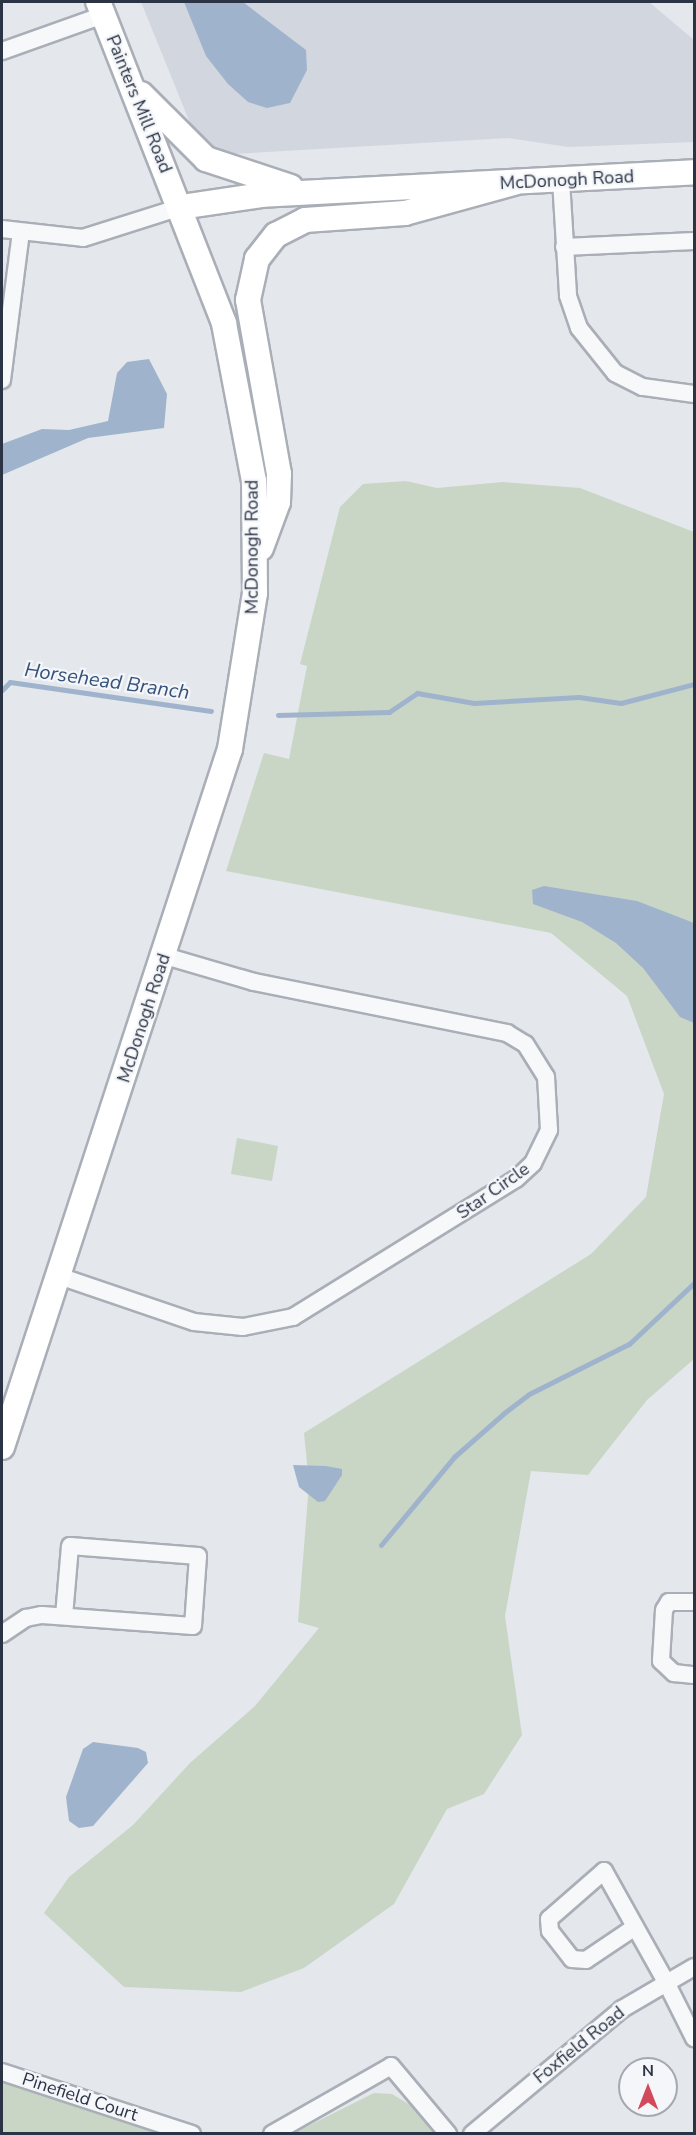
<!DOCTYPE html>
<style>
body{margin:0}
#map{position:relative;width:696px;height:2135px;overflow:hidden;background:#e4e7ec;font-family:"Nunito Sans",sans-serif}
div>[style]{position:absolute}
.built>*{inset:0;background:#d2d6de}
.green>*{inset:0;background:#c9d6c5}
.water>*{inset:0;background:#9fb4cc}
.stream>*{height:5px;margin:-2.5px;padding:0 2.5px;transform-origin:2.5px;border-radius:2.5px;background:#9fb4cc}
.roads{filter:drop-shadow(2px 0 #a9aeb7) drop-shadow(-2px 0 #a9aeb7) drop-shadow(0 2px #a9aeb7) drop-shadow(0 -2px #a9aeb7)}
.street>*{height:16px;margin:-8px;padding:0 8px;transform-origin:8px;border-radius:8px;background:#f7f8fa}
.secondary>*{height:24px;margin:-12px;padding:0 12px;transform-origin:12px;border-radius:12px;background:#fff}
span{translate:-50% -50%;white-space:nowrap;text-align:center;line-height:1.15;-webkit-text-stroke:4.5px #f4f6f9;paint-order:stroke}
.street-label{font-size:18px;color:#2b3445}
.water-label{font-size:20px;color:#34527a;font-style:italic}
.frame{position:absolute;inset:0;border:3px solid #2b3445;pointer-events:none}
.north{position:absolute;left:618px;top:2057px;width:60px;height:60px;box-sizing:border-box;background:#f4f6f9;border:2px solid #a4a8b1;border-radius:50%;rotate:0deg;font-size:16px;font-weight:700;line-height:24px;text-align:center;color:#2b3445}
.north::after{content:'';display:block;margin:auto;width:21px;height:27px;background:#d1495b;clip-path:polygon(50% 0,100% 100%,50% 72%,0 100%)}
</style>
<div id="map">
<div class="built">
<div style="clip-path:polygon(141px 2px,649px 2px,694px 40px,694px 142px,568px 147px,508px 138px,233px 154px,216px 148px,190px 123px)"></div>
</div>
<div class="green">
<div style="clip-path:polygon(406px 481px,437px 488px,503px 482px,580px 488px,694px 532px,694px 1359px,647px 1400px,588px 1475px,531px 1471px,505px 1616px,522px 1735px,484px 1794px,447px 1809px,394px 1904px,304px 1968px,241px 1992px,124px 1987px,44px 1913px,69px 1877px,133px 1825px,190px 1763px,255px 1706px,319px 1628px,298px 1622px,309px 1484px,304px 1433px,591px 1254px,646px 1197px,664px 1094px,627px 996px,551px 933px,226px 871px,264px 753px,289px 759px,307px 666px,300px 664px,340px 507px,363px 484px)"></div>
<div style="clip-path:polygon(237px 1138px,278px 1146px,272px 1181px,231px 1174px)"></div>
<div style="clip-path:polygon(2px 2080px,159px 2133px,2px 2133px)"></div>
<div style="clip-path:polygon(374px 2093px,392px 2094px,410px 2105px,433px 2133px,294px 2133px)"></div>
</div>
<div class="water">
<div style="clip-path:polygon(184px 2px,243px 2px,306px 50px,307px 70px,290px 103px,267px 108px,248px 102px,228px 84px,206px 56px)"></div>
<div style="clip-path:polygon(149px 359px,167px 394px,164px 428px,88px 438px,2px 475px,2px 444px,42px 429px,69px 430px,108px 421px,117px 373px,127px 362px)"></div>
<div style="clip-path:polygon(544px 886px,637px 901px,694px 923px,694px 1023px,680px 1017px,643px 968px,616px 943px,582px 922px,533px 904px,532px 890px)"></div>
<div style="clip-path:polygon(293px 1465px,326px 1466px,342px 1469px,342px 1475px,325px 1501px,318px 1502px,299px 1487px)"></div>
<div style="clip-path:polygon(93px 1742px,138px 1748px,146px 1752px,148px 1763px,93px 1826px,79px 1828px,69px 1821px,66px 1797px,83px 1749px)"></div>
</div>
<div class="stream">
<div style="left:2px;top:690px;width:11px;rotate:-45deg"></div>
<div style="left:10px;top:682px;width:203px;rotate:8.2deg"></div>
<div style="left:278px;top:715px;width:111px;rotate:-1.5deg"></div>
<div style="left:389px;top:712px;width:34px;rotate:-34deg"></div>
<div style="left:417px;top:693px;width:58px;rotate:10deg"></div>
<div style="left:474px;top:703px;width:105px;rotate:-3.3deg"></div>
<div style="left:579px;top:697px;width:42px;rotate:8.1deg"></div>
<div style="left:621px;top:703px;width:75px;rotate:-14.6deg"></div>
<div style="left:381px;top:1545px;width:114px;rotate:-50.3deg"></div>
<div style="left:454px;top:1457px;width:67px;rotate:-41.3deg"></div>
<div style="left:504px;top:1413px;width:31px;rotate:-37deg"></div>
<div style="left:529px;top:1394px;width:112px;rotate:-26.6deg"></div>
<div style="left:629px;top:1344px;width:89px;rotate:-43.2deg"></div>
</div>
<div class="roads">
<div class="street">
<div style="left:2px;top:51px;width:107px;rotate:-19.6deg"></div>
<div style="left:561px;top:180px;width:116px;rotate:86.5deg"></div>
<div style="left:568px;top:296px;width:34px;rotate:71deg"></div>
<div style="left:579px;top:328px;width:58px;rotate:51.3deg"></div>
<div style="left:615px;top:373px;width:31px;rotate:27deg"></div>
<div style="left:643px;top:387px;width:51px;rotate:7.8deg"></div>
<div style="left:2px;top:229px;width:81px;rotate:6.3deg"></div>
<div style="left:83px;top:238px;width:103px;rotate:-17.6deg"></div>
<div style="left:564px;top:247px;width:130px;rotate:-2.6deg"></div>
<div style="left:2px;top:380px;width:149px;rotate:-82.7deg"></div>
<div style="left:59px;top:1276px;width:143px;rotate:18.8deg"></div>
<div style="left:194px;top:1322px;width:49px;rotate:5.8deg"></div>
<div style="left:243px;top:1327px;width:51px;rotate:-11.3deg"></div>
<div style="left:293px;top:1317px;width:262px;rotate:-31.8deg"></div>
<div style="left:516px;top:1179px;width:23px;rotate:-43deg"></div>
<div style="left:533px;top:1163px;width:37px;rotate:-64deg"></div>
<div style="left:549px;top:1130px;width:53px;rotate:-93.2deg"></div>
<div style="left:546px;top:1077px;width:39px;rotate:-122deg"></div>
<div style="left:525px;top:1044px;width:21px;rotate:-149deg"></div>
<div style="left:507px;top:1033px;width:258px;rotate:-168.6deg"></div>
<div style="left:254px;top:982px;width:93px;rotate:-163.7deg"></div>
<div style="left:694px;top:1602px;width:25px;rotate:180deg"></div>
<div style="left:669px;top:1602px;width:9px;rotate:122deg"></div>
<div style="left:664px;top:1610px;width:51px;rotate:93.4deg"></div>
<div style="left:661px;top:1661px;width:18px;rotate:43deg"></div>
<div style="left:674px;top:1673px;width:20px;rotate:6deg"></div>
<div style="left:2px;top:1634px;width:29px;rotate:-34deg"></div>
<div style="left:26px;top:1618px;width:16px;rotate:-11deg"></div>
<div style="left:42px;top:1615px;width:151px;rotate:4.2deg"></div>
<div style="left:193px;top:1626px;width:70px;rotate:-85.9deg"></div>
<div style="left:198px;top:1556px;width:128px;rotate:-175.5deg"></div>
<div style="left:70px;top:1546px;width:70px;rotate:94.9deg"></div>
<div style="left:635px;top:1927px;width:59px;rotate:146deg"></div>
<div style="left:586px;top:1960px;width:14px;rotate:-176deg"></div>
<div style="left:572px;top:1959px;width:36px;rotate:-128deg"></div>
<div style="left:550px;top:1931px;width:12px;rotate:-95deg"></div>
<div style="left:549px;top:1919px;width:73px;rotate:-41.1deg"></div>
<div style="left:604px;top:1871px;width:127px;rotate:60.8deg"></div>
<div style="left:666px;top:1982px;width:63px;rotate:63.4deg"></div>
<div style="left:2px;top:2072px;width:200px;rotate:18.1deg"></div>
<div style="left:272px;top:2134px;width:137px;rotate:-29.7deg"></div>
<div style="left:391px;top:2066px;width:89px;rotate:50deg"></div>
<div style="left:472px;top:2134px;width:195px;rotate:-39.8deg"></div>
<div style="left:622px;top:2009px;width:83px;rotate:-30.3deg"></div>
</div>
<div class="secondary">
<div style="left:141px;top:94px;width:92px;rotate:45deg"></div>
<div style="left:206px;top:159px;width:89px;rotate:18.2deg"></div>
<div style="left:181px;top:207px;width:81px;rotate:-8.5deg"></div>
<div style="left:261px;top:195px;width:434px;rotate:-3deg"></div>
<div style="left:261px;top:548px;width:49px;rotate:-69.7deg"></div>
<div style="left:278px;top:502px;width:28px;rotate:-88deg"></div>
<div style="left:279px;top:474px;width:177px;rotate:-100.1deg"></div>
<div style="left:248px;top:300px;width:42px;rotate:-77.6deg"></div>
<div style="left:257px;top:259px;width:31px;rotate:-52deg"></div>
<div style="left:276px;top:235px;width:33px;rotate:-27deg"></div>
<div style="left:305px;top:220px;width:100px;rotate:-4deg"></div>
<div style="left:405px;top:213px;width:113px;rotate:-15.4deg"></div>
<div style="left:2px;top:1447px;width:734px;rotate:-71.91deg"></div>
<div style="left:230px;top:749px;width:158px;rotate:-80.9deg"></div>
<div style="left:255px;top:593px;width:112px;rotate:-90.5deg"></div>
<div style="left:254px;top:481px;width:161px;rotate:-100.8deg"></div>
<div style="left:224px;top:323px;width:345px;rotate:-111.4deg"></div>
</div>
</div>
<div class="street-label">
<span style="left:139px;top:104px;rotate:68deg">Painters Mill Road</span>
<span style="left:567px;top:180px;rotate:-3deg">McDonogh Road</span>
<span style="left:252px;top:547px;rotate:-90deg">McDonogh Road</span>
<span style="left:144px;top:1018px;rotate:-72deg">McDonogh Road</span>
<span style="left:493px;top:1191px;rotate:-35deg">Star Circle</span>
<span style="left:579px;top:2045px;rotate:-39deg">Foxfield Road</span>
<span style="left:80px;top:2097px;rotate:18deg">Pinefield Court</span>
</div>
<div class="water-label">
<span style="left:107px;top:681px;rotate:8deg">Horsehead Branch</span>
</div>
<div class="frame"></div>
<div class="north">N</div>
</div>
